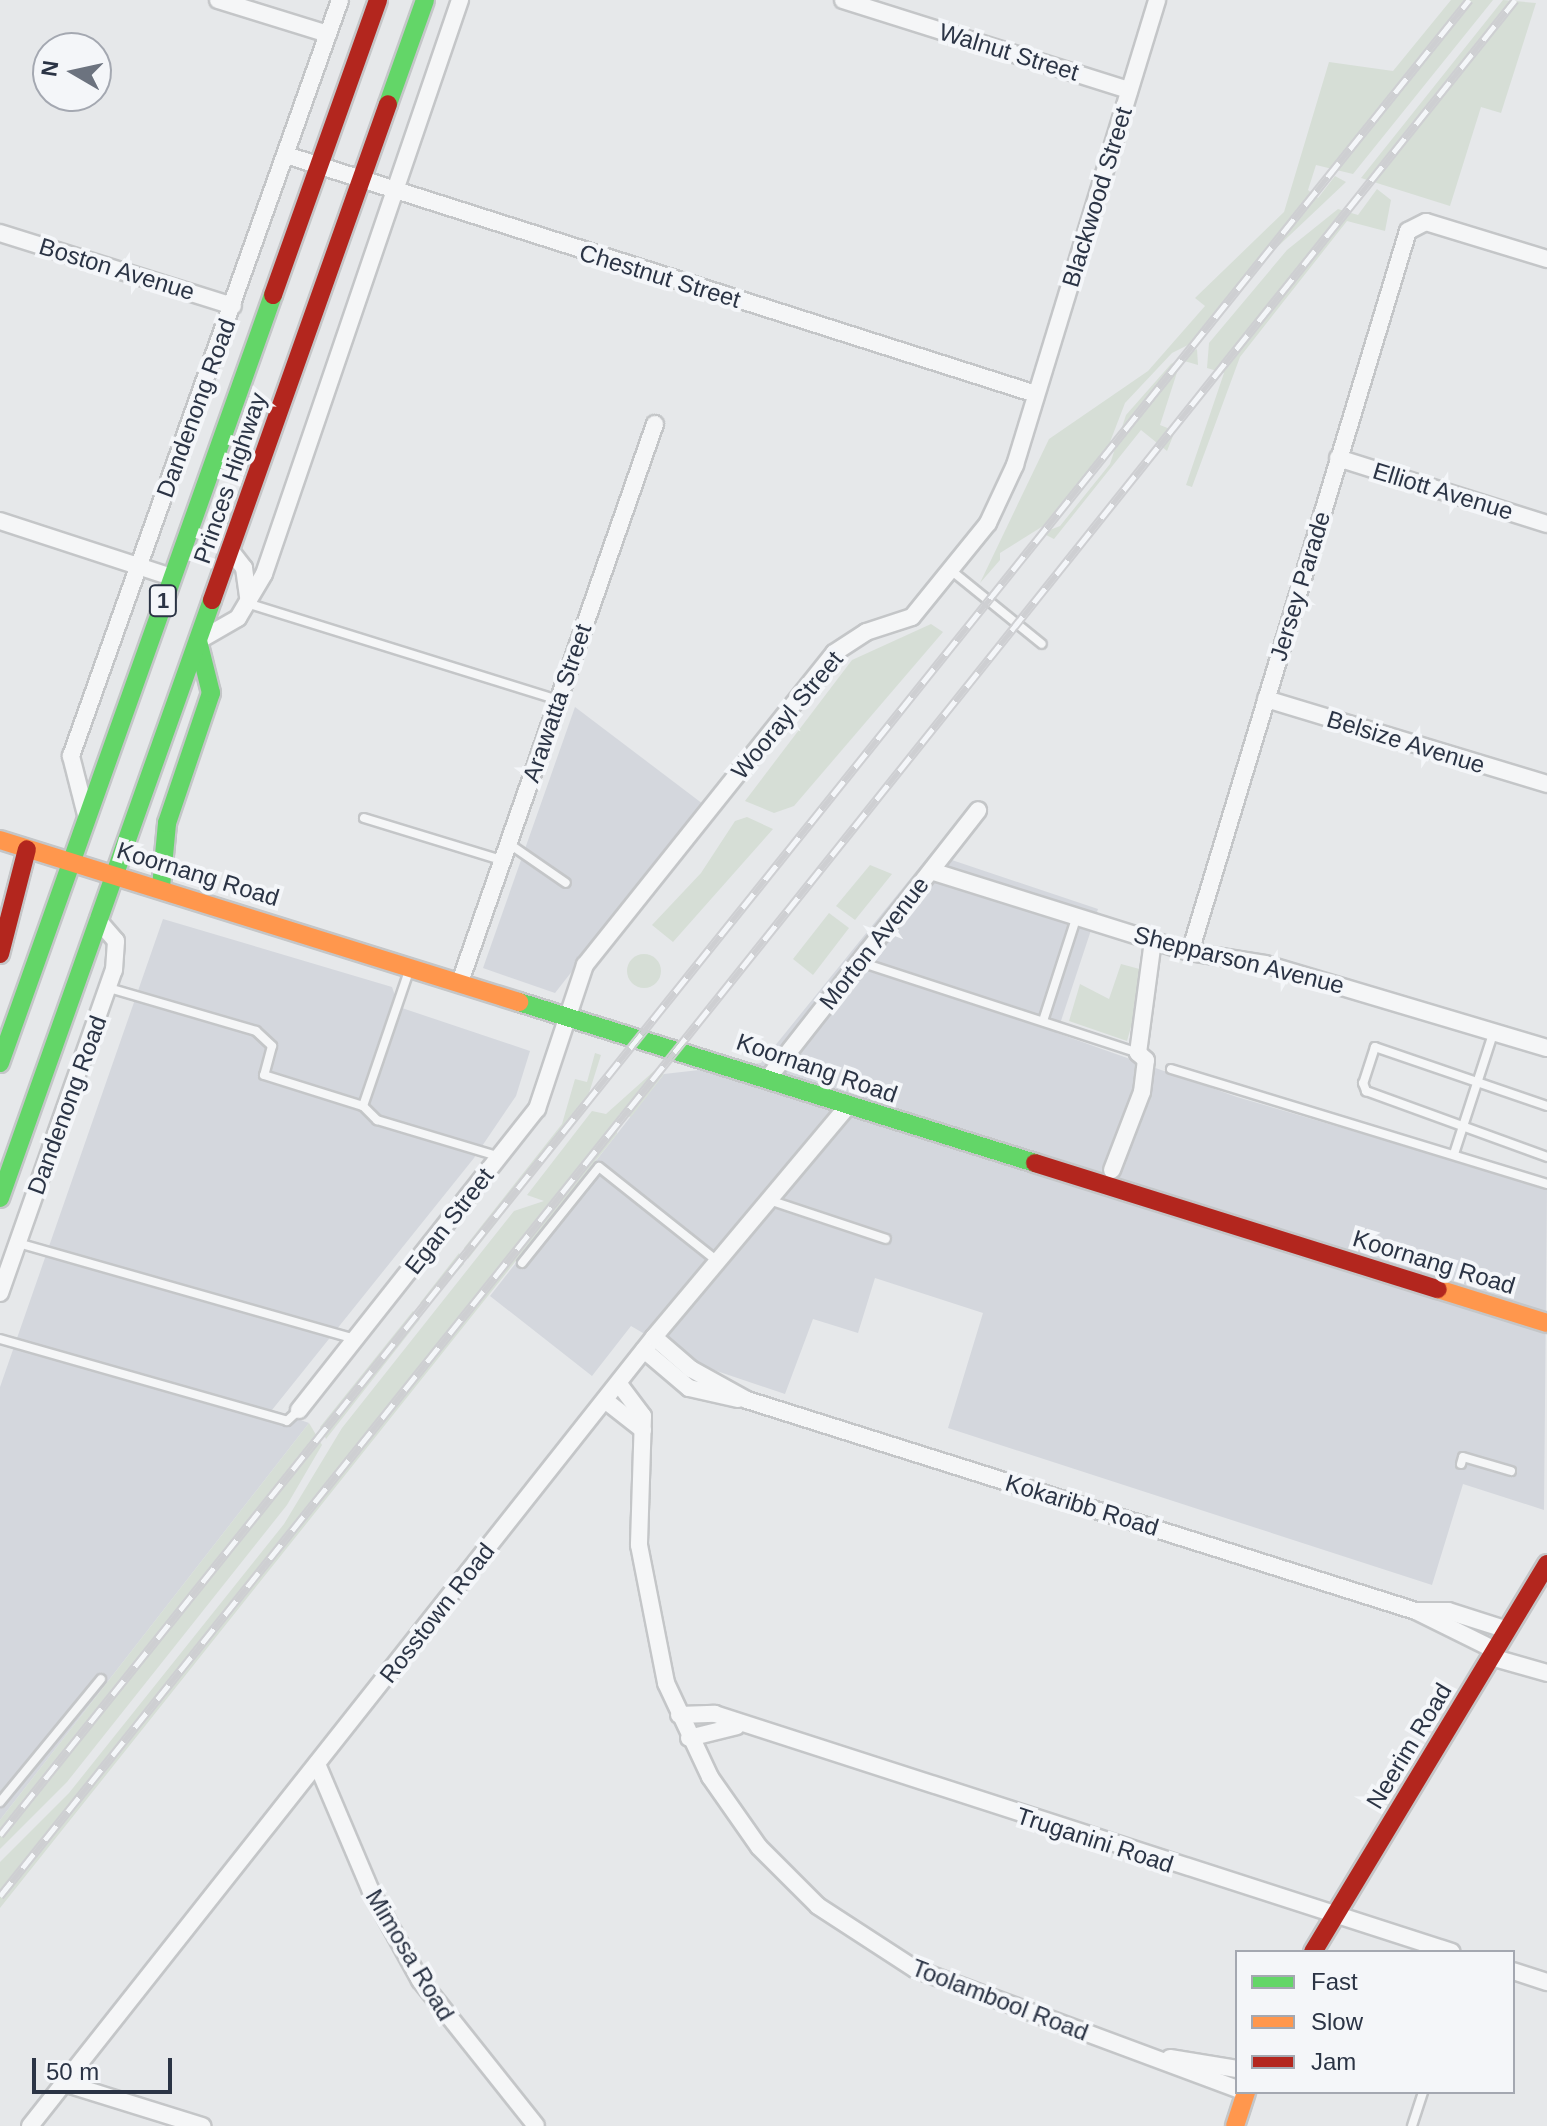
<!DOCTYPE html>
<style>
body{margin:0}
#map{position:relative;width:1547px;height:2126px;overflow:hidden;background:#e6e8ea;font-family:Arial,sans-serif}
div>[style]{position:absolute}
.built>*{inset:0;background:#d4d7dd}
.green>*{inset:0;background:#d6ded6}
.round{border-radius:50%}
.roads{filter:drop-shadow(2px 0 #c4c6c8) drop-shadow(-2px 0 #c4c6c8) drop-shadow(0 2px #c4c6c8) drop-shadow(0 -2px #c4c6c8)}
.lane>*{height:8px;margin:-4px;padding:0 4px;transform-origin:4px;border-radius:4px;background:#f5f6f7}
.street>*{height:16px;margin:-8px;padding:0 8px;transform-origin:8px;border-radius:8px;background:#f5f6f7}
.fast>*{height:18px;margin:-9px;padding:0 9px;transform-origin:9px;border-radius:9px;background:#63d668}
.slow>*{height:18px;margin:-9px;padding:0 9px;transform-origin:9px;border-radius:9px;background:#ff974d}
.jam>*{height:18px;margin:-9px;padding:0 9px;transform-origin:9px;border-radius:9px;background:#b3261e}
.rail>*{height:9px;margin-top:-4.5px;transform-origin:0;background:repeating-linear-gradient(90deg,#f4f6f9 0 18px,#cecfd2 0 36px);box-sizing:border-box;border-block:2px solid #cecfd2}
span{translate:-50% -50%;white-space:nowrap;text-align:center;line-height:1.15;-webkit-text-stroke:8px #f4f6f9;paint-order:stroke}
.shield-label span{padding:2px 6px;background:#f4f6f9;border:2px solid;border-radius:6px;-webkit-text-stroke-width:0}
.shield-label{font-size:22px;color:#2b3445;font-weight:700}
.street-label{font-size:24px;color:#2b3445}
.legend{position:absolute;left:1235px;top:1950px;width:280px;height:144px;box-sizing:border-box;background:#f4f6f9;border:2px solid #a4a8b1;margin:0;padding:10px 14px;list-style:none;font-size:24px;color:#2b3445}
.legend li{display:flex;align-items:center;gap:16px;height:40px}
.legend b{width:40px;border:2px solid #a4a8b1}
.north{position:absolute;left:32px;top:32px;width:80px;height:80px;box-sizing:border-box;background:#f4f6f9;border:2px solid #a4a8b1;border-radius:50%;rotate:279deg;font-size:22px;font-weight:700;line-height:32px;text-align:center;color:#2b3445}
.north::after{content:'';display:block;margin:auto;width:28px;height:36px;background:#6c737f;clip-path:polygon(50% 0,100% 100%,50% 72%,0 100%)}
.scale{position:absolute;left:32px;top:2058px;width:140px;height:36px;box-sizing:border-box;border:4px solid #2b3445;border-top:0;padding-left:10px;font-size:24px;line-height:28px;white-space:nowrap;color:#2b3445;-webkit-text-stroke:6px #f4f6f9;paint-order:stroke}
</style>
<div id="map">
<div class="built">
<div style="clip-path:polygon(575px 707px,703px 804px,555px 993px,483px 968px)"></div>
<div style="clip-path:polygon(931px 853px,1098px 909px,1057px 1033px,1237px 1097px,1547px 1188px,1544px 1510px,1463px 1484px,1432px 1585px,948px 1428px,983px 1313px,875px 1278px,858px 1333px,813px 1319px,785px 1394px,696px 1364px,631px 1326px,592px 1376px,490px 1296px,664px 1074px,761px 1063px)"></div>
<div style="clip-path:polygon(163px 919px,392px 987px,399px 1007px,530px 1051px,516px 1096px,474px 1158px,272px 1410px,309px 1423px,0 1820px,0 1387px)"></div>
</div>
<div class="green">
<div style="clip-path:polygon(1451px 0,1493px 0,1353px 174px,1316px 165px,1308px 190px,1318px 198px,1335px 176px,1346px 182px,1271px 253px,1200px 339px,1172px 353px,1125px 403px,1105px 455px,1059px 516px,1000px 553px,1000px 560px,980px 583px,1049px 439px,1148px 371px,1205px 306px,1195px 298px,1284px 212px,1329px 62px,1393px 71px)"></div>
<div style="clip-path:polygon(1503px 0,1536px 3px,1501px 113px,1481px 107px,1450px 206px,1361px 178px)"></div>
<div style="clip-path:polygon(1377px 189px,1391px 200px,1385px 231px,1347px 221px,1240px 357px,1192px 487px,1186px 485px,1224px 373px,1207px 368px,1209px 343px,1287px 250px,1338px 209px,1358px 215px)"></div>
<div style="clip-path:polygon(1197px 349px,1198px 365px,1181px 360px,1160px 425px,1175px 431px,1167px 451px,1141px 430px,1054px 539px,1042px 533px,1060px 526px,1110px 464px,1126px 415px,1171px 364px)"></div>
<div style="clip-path:polygon(931px 624px,943px 632px,794px 806px,774px 813px,745px 801px,852px 660px)"></div>
<div style="clip-path:polygon(747px 817px,773px 829px,673px 942px,652px 925px,701px 873px,735px 821px)"></div>
<div style="clip-path:polygon(870px 865px,892px 874px,855px 920px,836px 906px)"></div>
<div style="clip-path:polygon(829px 913px,849px 928px,813px 975px,793px 959px)"></div>
<div class="round" style="left:627px;top:954px;width:34px;height:34px"></div>
<div style="clip-path:polygon(1121px 964px,1147px 971px,1127px 1041px,1069px 1021px,1080px 984px,1109px 999px)"></div>
<div style="clip-path:polygon(595px 1053px,601px 1055px,583px 1112px,468px 1259px,464px 1248px,562px 1124px,575px 1079px,587px 1082px)"></div>
<div style="clip-path:polygon(654px 1071px,664px 1074px,631px 1117px,619px 1114px,617px 1134px,0 1908px,0 1862px,69px 1793px,284px 1524px,342px 1428px,514px 1211px,544px 1201px,527px 1195px,592px 1111px,606px 1114px)"></div>
<div style="clip-path:polygon(459px 1253px,464px 1264px,425px 1307px,420px 1303px)"></div>
<div style="clip-path:polygon(413px 1311px,420px 1319px,326px 1439px,320px 1427px)"></div>
<div style="clip-path:polygon(309px 1423px,322px 1445px,287px 1505px,67px 1782px,0 1849px,0 1820px)"></div>
</div>
<div class="roads">
<div class="lane">
<div style="left:953px;top:572px;width:114px;rotate:39deg"></div>
<div style="left:250px;top:604px;width:323px;rotate:17.3deg"></div>
<div style="left:364px;top:818px;width:143px;rotate:17deg"></div>
<div style="left:508px;top:843px;width:70px;rotate:34.6deg"></div>
<div style="left:860px;top:962px;width:293px;rotate:18.1deg"></div>
<div style="left:109px;top:988px;width:153px;rotate:16.3deg"></div>
<div style="left:256px;top:1031px;width:22px;rotate:43deg"></div>
<div style="left:272px;top:1046px;width:30px;rotate:105deg"></div>
<div style="left:264px;top:1075px;width:104px;rotate:17.4deg"></div>
<div style="left:363px;top:1106px;width:20px;rotate:45deg"></div>
<div style="left:377px;top:1120px;width:128px;rotate:16.7deg"></div>
<div style="left:1043px;top:1021px;width:110px;rotate:-72.1deg"></div>
<div style="left:1171px;top:1069px;width:393px;rotate:17deg"></div>
<div style="left:363px;top:1106px;width:143px;rotate:-71.2deg"></div>
<div style="left:1547px;top:1106px;width:182px;rotate:-161.1deg"></div>
<div style="left:1375px;top:1047px;width:38px;rotate:108deg"></div>
<div style="left:1363px;top:1083px;width:9px;rotate:69deg"></div>
<div style="left:1366px;top:1091px;width:193px;rotate:20deg"></div>
<div style="left:1454px;top:1154px;width:129px;rotate:-72deg"></div>
<div style="left:769px;top:1200px;width:123px;rotate:18.4deg"></div>
<div style="left:18px;top:1243px;width:350px;rotate:15.9deg"></div>
<div style="left:522px;top:1263px;width:123px;rotate:-51.3deg"></div>
<div style="left:599px;top:1167px;width:149px;rotate:38.5deg"></div>
<div style="left:0;top:1339px;width:298px;rotate:15.9deg"></div>
<div style="left:287px;top:1421px;width:16px;rotate:-43deg"></div>
<div style="left:1461px;top:1464px;width:7px;rotate:-74deg"></div>
<div style="left:1463px;top:1457px;width:50px;rotate:16.3deg"></div>
<div style="left:0;top:1802px;width:159px;rotate:-50.6deg"></div>
<div style="left:1412px;top:2126px;width:36px;rotate:-72deg"></div>
</div>
<div class="street">
<div style="left:218px;top:0;width:115px;rotate:17.2deg"></div>
<div style="left:843px;top:0;width:300px;rotate:17.5deg"></div>
<div style="left:286px;top:155px;width:787px;rotate:17.68deg"></div>
<div style="left:0;top:233px;width:244px;rotate:17.4deg"></div>
<div style="left:1338px;top:458px;width:219px;rotate:17.5deg"></div>
<div style="left:0;top:521px;width:180px;rotate:18.1deg"></div>
<div style="left:230px;top:550px;width:23px;rotate:52deg"></div>
<div style="left:244px;top:568px;width:34px;rotate:82deg"></div>
<div style="left:198px;top:641px;width:46px;rotate:-29.9deg"></div>
<div style="left:238px;top:618px;width:51px;rotate:-59.4deg"></div>
<div style="left:264px;top:574px;width:607px;rotate:-71.15deg"></div>
<div style="left:1266px;top:699px;width:294px;rotate:16.8deg"></div>
<div style="left:85px;top:811px;width:57px;rotate:-104.3deg"></div>
<div style="left:71px;top:756px;width:802px;rotate:-70.41deg"></div>
<div style="left:931px;top:871px;width:271px;rotate:17.4deg"></div>
<div style="left:1190px;top:952px;width:76px;rotate:9.1deg"></div>
<div style="left:1265px;top:964px;width:294px;rotate:16.6deg"></div>
<div style="left:1190px;top:952px;width:753px;rotate:-73.18deg"></div>
<div style="left:1408px;top:231px;width:20px;rotate:-27deg"></div>
<div style="left:1426px;top:222px;width:127px;rotate:17deg"></div>
<div style="left:460px;top:982px;width:591px;rotate:-70.74deg"></div>
<div style="left:769px;top:1077px;width:339px;rotate:-51.9deg"></div>
<div style="left:1112px;top:1170px;width:84px;rotate:-69deg"></div>
<div style="left:1142px;top:1092px;width:32px;rotate:-83deg"></div>
<div style="left:1146px;top:1060px;width:11px;rotate:-139deg"></div>
<div style="left:1138px;top:1053px;width:113px;rotate:-82.4deg"></div>
<div style="left:0;top:1293px;width:343px;rotate:-70.6deg"></div>
<div style="left:114px;top:970px;width:29px;rotate:-86deg"></div>
<div style="left:116px;top:941px;width:28px;rotate:-131deg"></div>
<div style="left:654px;top:1337px;width:49px;rotate:40.9deg"></div>
<div style="left:691px;top:1369px;width:64px;rotate:29deg"></div>
<div style="left:747px;top:1400px;width:701px;rotate:17.51deg"></div>
<div style="left:1416px;top:1611px;width:88px;rotate:26.3deg"></div>
<div style="left:644px;top:1350px;width:59px;rotate:40.2deg"></div>
<div style="left:689px;top:1388px;width:50px;rotate:12.7deg"></div>
<div style="left:619px;top:1384px;width:40px;rotate:53deg"></div>
<div style="left:643px;top:1416px;width:129px;rotate:91.8deg"></div>
<div style="left:639px;top:1545px;width:141px;rotate:78.9deg"></div>
<div style="left:666px;top:1683px;width:104px;rotate:64.9deg"></div>
<div style="left:710px;top:1777px;width:85px;rotate:55deg"></div>
<div style="left:759px;top:1847px;width:83px;rotate:45deg"></div>
<div style="left:818px;top:1906px;width:116px;rotate:33deg"></div>
<div style="left:915px;top:1969px;width:344px;rotate:20.4deg"></div>
<div style="left:606px;top:1401px;width:47px;rotate:38.1deg"></div>
<div style="left:299px;top:1410px;width:384px;rotate:-51.7deg"></div>
<div style="left:537px;top:1109px;width:152px;rotate:-71.6deg"></div>
<div style="left:585px;top:965px;width:399px;rotate:-51.4deg"></div>
<div style="left:834px;top:653px;width:38px;rotate:-33deg"></div>
<div style="left:866px;top:632px;width:48px;rotate:-18.1deg"></div>
<div style="left:912px;top:617px;width:121px;rotate:-51deg"></div>
<div style="left:988px;top:523px;width:64px;rotate:-65deg"></div>
<div style="left:1015px;top:465px;width:486px;rotate:-73deg"></div>
<div style="left:1418px;top:1611px;width:30px"></div>
<div style="left:1448px;top:1611px;width:63px;rotate:17.6deg"></div>
<div style="left:1491px;top:1657px;width:58px;rotate:15.9deg"></div>
<div style="left:679px;top:1715px;width:36px;rotate:-2deg"></div>
<div style="left:715px;top:1714px;width:774px;rotate:17.9deg"></div>
<div style="left:689px;top:1738px;width:49px;rotate:-14deg"></div>
<div style="left:317px;top:1764px;width:138px;rotate:67deg"></div>
<div style="left:371px;top:1891px;width:102px;rotate:61.2deg"></div>
<div style="left:420px;top:1980px;width:186px;rotate:51.5deg"></div>
<div style="left:1513px;top:1971px;width:36px;rotate:18deg"></div>
<div style="left:1170px;top:2058px;width:68px;rotate:9.3deg"></div>
<div style="left:64px;top:2083px;width:145px;rotate:17.3deg"></div>
<div style="left:30px;top:2126px;width:1006px;rotate:-51.66deg"></div>
<div style="left:654px;top:1337px;width:303px;rotate:-50deg"></div>
</div>
<div class="fast">
<div style="left:388px;top:104px;width:110px;rotate:-70.4deg"></div>
<div style="left:161px;top:887px;width:64px;rotate:-84.6deg"></div>
<div style="left:167px;top:823px;width:137px;rotate:-71.3deg"></div>
<div style="left:211px;top:693px;width:54px;rotate:-104deg"></div>
<div style="left:519px;top:1002px;width:541px;rotate:17.33deg"></div>
<div style="left:0;top:1063px;width:815px;rotate:-70.43deg"></div>
<div style="left:0;top:1198px;width:634px;rotate:-70.48deg"></div>
</div>
<div class="slow">
<div style="left:0;top:840px;width:544px;rotate:17.34deg"></div>
<div style="left:1438px;top:1289px;width:114px;rotate:17.3deg"></div>
<div style="left:1235px;top:2126px;width:36px;rotate:-72deg"></div>
</div>
<div class="jam">
<div style="left:273px;top:295px;width:313px;rotate:-70.4deg"></div>
<div style="left:212px;top:600px;width:526px;rotate:-70.46deg"></div>
<div style="left:0;top:954px;width:108px;rotate:-75.6deg"></div>
<div style="left:1035px;top:1163px;width:422px;rotate:17.4deg"></div>
<div style="left:1313px;top:1952px;width:453px;rotate:-58.9deg"></div>
</div>
</div>
<div class="rail">
<div style="left:0;top:1835px;width:2351px;rotate:-51.32deg"></div>
<div style="left:0;top:1896px;width:2427px;rotate:-51.37deg"></div>
</div>
<div class="shield-label">
<span style="left:163px;top:601px">1</span>
</div>
<div class="street-label">
<span style="left:1009px;top:52px;rotate:17deg">Walnut Street</span>
<span style="left:1097px;top:197px;rotate:-73deg">Blackwood Street</span>
<span style="left:117px;top:269px;rotate:17deg">Boston Avenue</span>
<span style="left:660px;top:276px;rotate:17deg">Chestnut Street</span>
<span style="left:196px;top:408px;rotate:-70deg">Dandenong Road</span>
<span style="left:230px;top:478px;rotate:-71deg">Princes Highway</span>
<span style="left:1443px;top:491px;rotate:17deg">Elliott Avenue</span>
<span style="left:1300px;top:586px;rotate:-73deg">Jersey Parade</span>
<span style="left:557px;top:703px;rotate:-71deg">Arawatta Street</span>
<span style="left:787px;top:715px;rotate:-50deg">Woorayl Street</span>
<span style="left:1406px;top:742px;rotate:17deg">Belsize Avenue</span>
<span style="left:198px;top:874px;rotate:17deg">Koornang Road</span>
<span style="left:874px;top:943px;rotate:-52deg">Morton Avenue</span>
<span style="left:1239px;top:960px;rotate:14deg">Shepparson Avenue</span>
<span style="left:817px;top:1068px;rotate:19deg">Koornang Road</span>
<span style="left:67px;top:1105px;rotate:-70deg">Dandenong Road</span>
<span style="left:449px;top:1221px;rotate:-52deg">Egan Street</span>
<span style="left:1434px;top:1262px;rotate:17deg">Koornang Road</span>
<span style="left:1082px;top:1505px;rotate:17deg">Kokaribb Road</span>
<span style="left:437px;top:1613px;rotate:-52deg">Rosstown Road</span>
<span style="left:1409px;top:1746px;rotate:-59deg">Neerim Road</span>
<span style="left:1095px;top:1840px;rotate:18deg">Truganini Road</span>
<span style="left:410px;top:1955px;rotate:59deg">Mimosa Road</span>
<span style="left:1000px;top:2000px;rotate:21deg">Toolambool Road</span>
</div>
<ul class="legend">
<li><b style="height:10px;background:#63d668"></b>Fast</li>
<li><b style="height:10px;background:#ff974d"></b>Slow</li>
<li><b style="height:10px;background:#b3261e"></b>Jam</li>
</ul>
<div class="north">N</div>
<div class="scale">50 m</div>
</div>
